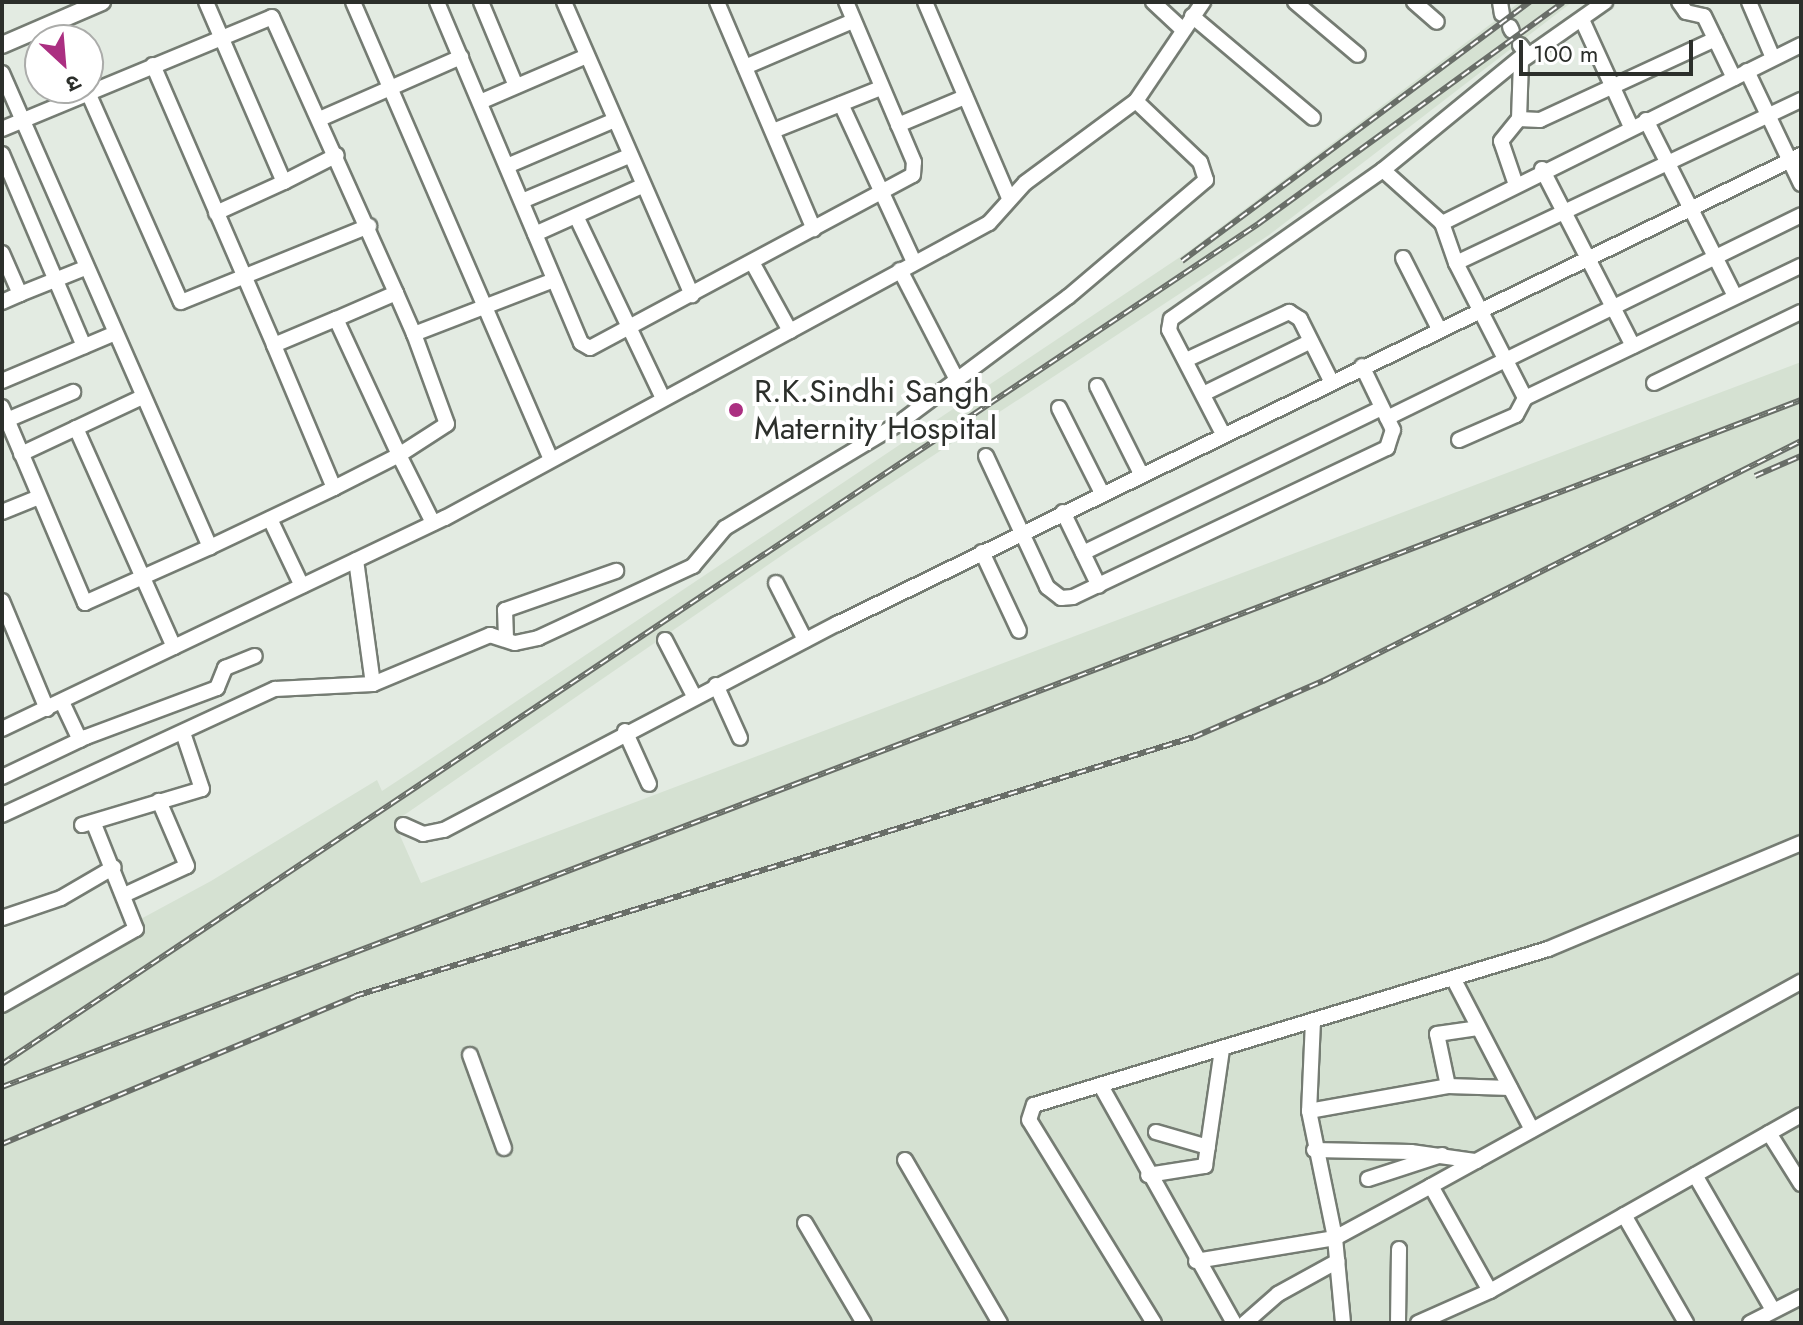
<!DOCTYPE html>
<meta charset="utf-8">
<style>
body{margin:0}
#map{position:relative;width:1803px;height:1325px;overflow:hidden;background:#e3ebe2;font-family:Jost,"Noto Sans Devanagari",sans-serif}
div>[style]{position:absolute}
.built>*{inset:0;background:#d5e1d2}
.roads{filter:drop-shadow(2px 0 #757c73) drop-shadow(-2px 0 #757c73) drop-shadow(0 2px #757c73) drop-shadow(0 -2px #757c73)}
.minor>*{height:14px;margin:-7px;padding:0 7px;transform-origin:7px;border-radius:7px;background:#fff}
.tertiary>*{height:16px;margin:-8px;padding:0 8px;transform-origin:8px;border-radius:8px;background:#fff}
.rail>*{height:6px;margin-top:-3px;transform-origin:0;background:repeating-linear-gradient(90deg,#fff 0 9px,#696e68 0 18px);box-sizing:border-box;border-block:2px solid #696e68}
.dots>*{width:22px;height:22px;translate:-50% -50%;box-sizing:border-box;border:4px solid #fff;border-radius:50%}
span{translate:-50% -50%;white-space:nowrap;text-align:center;line-height:1.15;-webkit-text-stroke:8px #fff;paint-order:stroke}
.poi-label{font-size:32px;color:#2c2f2b}
.left{translate:0 -50%;text-align:left}
.frame{position:absolute;inset:0;border:4px solid #2c2f2b;pointer-events:none}
.north{position:absolute;left:24px;top:24px;width:80px;height:80px;box-sizing:border-box;background:#fff;border:2px solid #abacaa;border-radius:50%;rotate:154deg;font-size:22px;font-weight:700;line-height:32px;text-align:center;color:#2c2f2b}
.north::after{content:'';display:block;margin:auto;width:28px;height:36px;background:#ab2f81;clip-path:polygon(50% 0,100% 100%,50% 72%,0 100%)}
.scale{position:absolute;left:1519px;top:40px;width:174px;height:36px;box-sizing:border-box;border:4px solid #2c2f2b;border-top:0;padding-left:10px;font-size:24px;line-height:28px;white-space:nowrap;color:#2c2f2b;-webkit-text-stroke:6px #fff;paint-order:stroke}
</style>
<div id="map">
<div class="built">
<div style="clip-path:polygon(1520px 2px,1572px 2px,1269px 235px,794px 547px,394px 822px,421px 883px,1801px 362px,1801px 1323px,2px 1323px,2px 994px,211px 881px,377px 780px,382px 791px,417px 768px,1189px 251px)"></div>
</div>
<div class="roads">
<div class="minor">
<div style="left:206px;top:2px;width:196px;rotate:66.6deg"></div>
<div style="left:284px;top:182px;width:59px;rotate:-27deg"></div>
<div style="left:353px;top:2px;width:498px;rotate:66.6deg"></div>
<div style="left:437px;top:2px;width:370px;rotate:67.1deg"></div>
<div style="left:581px;top:343px;width:10px;rotate:29deg"></div>
<div style="left:590px;top:348px;width:366px;rotate:-28.2deg"></div>
<div style="left:913px;top:175px;width:13px;rotate:-86deg"></div>
<div style="left:914px;top:162px;width:174px;rotate:-113deg"></div>
<div style="left:481px;top:2px;width:91px;rotate:67.4deg"></div>
<div style="left:564px;top:2px;width:320px;rotate:66.4deg"></div>
<div style="left:717px;top:2px;width:247px;rotate:66.9deg"></div>
<div style="left:925px;top:2px;width:213px;rotate:66.8deg"></div>
<div style="left:1153px;top:2px;width:41px;rotate:43deg"></div>
<div style="left:1295px;top:2px;width:82px;rotate:40.1deg"></div>
<div style="left:1414px;top:2px;width:30px;rotate:41deg"></div>
<div style="left:1500px;top:2px;width:12px;rotate:81deg"></div>
<div style="left:1679px;top:2px;width:12px;rotate:55deg"></div>
<div style="left:1686px;top:12px;width:18px;rotate:13deg"></div>
<div style="left:1704px;top:16px;width:69px;rotate:64.2deg"></div>
<div style="left:1749px;top:2px;width:61px;rotate:66.8deg"></div>
<div style="left:1192px;top:16px;width:158px;rotate:40.1deg"></div>
<div style="left:58px;top:21px;width:21px;rotate:67deg"></div>
<div style="left:1583px;top:22px;width:115px;rotate:65.4deg"></div>
<div style="left:1510px;top:27px;width:4px;rotate:63deg"></div>
<div style="left:1801px;top:45px;width:401px;rotate:153.6deg"></div>
<div style="left:1442px;top:223px;width:42px;rotate:70.7deg"></div>
<div style="left:1456px;top:263px;width:152px;rotate:62.9deg"></div>
<div style="left:1525px;top:398px;width:306px;rotate:-25.6deg"></div>
<div style="left:153px;top:65px;width:305px;rotate:66.6deg"></div>
<div style="left:274px;top:345px;width:67px;rotate:-22.8deg"></div>
<div style="left:745px;top:67px;width:117px;rotate:-23.1deg"></div>
<div style="left:1747px;top:71px;width:125px;rotate:64.5deg"></div>
<div style="left:2px;top:73px;width:518px;rotate:66.31deg"></div>
<div style="left:210px;top:547px;width:137px;rotate:155.9deg"></div>
<div style="left:85px;top:603px;width:213px;rotate:-113deg"></div>
<div style="left:86px;top:88px;width:234px;rotate:66.1deg"></div>
<div style="left:181px;top:302px;width:203px;rotate:-22deg"></div>
<div style="left:480px;top:102px;width:116px;rotate:-23.3deg"></div>
<div style="left:841px;top:104px;width:174px;rotate:65.2deg"></div>
<div style="left:322px;top:118px;width:152px;rotate:-23.7deg"></div>
<div style="left:1519px;top:119px;width:21px;rotate:3deg"></div>
<div style="left:1540px;top:120px;width:193px;rotate:-24.8deg"></div>
<div style="left:1646px;top:120px;width:197px;rotate:63.2deg"></div>
<div style="left:898px;top:125px;width:73px;rotate:-22.7deg"></div>
<div style="left:2px;top:129px;width:292px;rotate:-22.5deg"></div>
<div style="left:272px;top:17px;width:303px;rotate:65.8deg"></div>
<div style="left:773px;top:131px;width:116px;rotate:-21.7deg"></div>
<div style="left:2px;top:154px;width:209px;rotate:66.9deg"></div>
<div style="left:507px;top:166px;width:117px;rotate:-23.1deg"></div>
<div style="left:1542px;top:169px;width:199px;rotate:62.8deg"></div>
<div style="left:1383px;top:170px;width:79px;rotate:41.9deg"></div>
<div style="left:1515px;top:182px;width:43px;rotate:-108.9deg"></div>
<div style="left:1501px;top:141px;width:28px;rotate:-51deg"></div>
<div style="left:1519px;top:119px;width:58px;rotate:-88deg"></div>
<div style="left:1521px;top:61px;width:103px;rotate:-35.1deg"></div>
<div style="left:522px;top:201px;width:116px;rotate:-22.8deg"></div>
<div style="left:216px;top:213px;width:75px;rotate:-24.5deg"></div>
<div style="left:576px;top:216px;width:202px;rotate:64.5deg"></div>
<div style="left:535px;top:234px;width:117px;rotate:-24.2deg"></div>
<div style="left:2px;top:253px;width:45px;rotate:66.3deg"></div>
<div style="left:20px;top:294px;width:20px;rotate:156deg"></div>
<div style="left:1403px;top:258px;width:80px;rotate:63.1deg"></div>
<div style="left:752px;top:262px;width:79px;rotate:61.2deg"></div>
<div style="left:1456px;top:263px;width:382px;rotate:-25.3deg"></div>
<div style="left:900px;top:270px;width:122px;rotate:62.6deg"></div>
<div style="left:20px;top:294px;width:70px;rotate:-21.8deg"></div>
<div style="left:414px;top:334px;width:45px;rotate:-113.7deg"></div>
<div style="left:396px;top:293px;width:65px;rotate:156.6deg"></div>
<div style="left:336px;top:319px;width:150px;rotate:65.1deg"></div>
<div style="left:399px;top:455px;width:57px;rotate:-32.9deg"></div>
<div style="left:447px;top:424px;width:96px;rotate:-110.1deg"></div>
<div style="left:414px;top:334px;width:150px;rotate:-21.1deg"></div>
<div style="left:1186px;top:360px;width:114px;rotate:-25deg"></div>
<div style="left:1289px;top:312px;width:13px;rotate:32deg"></div>
<div style="left:1300px;top:319px;width:69px;rotate:63.4deg"></div>
<div style="left:2px;top:381px;width:121px;rotate:-22.9deg"></div>
<div style="left:1654px;top:383px;width:163px;rotate:-25.8deg"></div>
<div style="left:1097px;top:386px;width:98px;rotate:63.4deg"></div>
<div style="left:1203px;top:394px;width:120px;rotate:-26.1deg"></div>
<div style="left:1059px;top:408px;width:95px;rotate:63.2deg"></div>
<div style="left:1387px;top:418px;width:461px;rotate:-26.1deg"></div>
<div style="left:7px;top:420px;width:72px;rotate:-23deg"></div>
<div style="left:76px;top:428px;width:240px;rotate:65.9deg"></div>
<div style="left:1223px;top:434px;width:117px;rotate:-117.4deg"></div>
<div style="left:1169px;top:330px;width:11px;rotate:-80deg"></div>
<div style="left:1171px;top:319px;width:259px;rotate:-35.1deg"></div>
<div style="left:1383px;top:170px;width:185px;rotate:-39.3deg"></div>
<div style="left:1526px;top:53px;width:10px;rotate:-127deg"></div>
<div style="left:1459px;top:440px;width:62px;rotate:-23.7deg"></div>
<div style="left:1516px;top:415px;width:19px;rotate:-62deg"></div>
<div style="left:21px;top:454px;width:132px;rotate:-25.2deg"></div>
<div style="left:986px;top:456px;width:145px;rotate:65deg"></div>
<div style="left:1047px;top:587px;width:18px;rotate:38deg"></div>
<div style="left:1061px;top:598px;width:12px;rotate:-5deg"></div>
<div style="left:1073px;top:597px;width:348px;rotate:-25.4deg"></div>
<div style="left:1387px;top:448px;width:19px;rotate:-72deg"></div>
<div style="left:1393px;top:430px;width:71px;rotate:-115.8deg"></div>
<div style="left:334px;top:488px;width:73px;rotate:-26.9deg"></div>
<div style="left:399px;top:455px;width:76px;rotate:63.4deg"></div>
<div style="left:2px;top:512px;width:40px;rotate:-22deg"></div>
<div style="left:1063px;top:512px;width:82px;rotate:64.1deg"></div>
<div style="left:270px;top:519px;width:74px;rotate:64.5deg"></div>
<div style="left:210px;top:547px;width:137px;rotate:-25.4deg"></div>
<div style="left:334px;top:488px;width:155px;rotate:-112.8deg"></div>
<div style="left:982px;top:552px;width:87px;rotate:64.9deg"></div>
<div style="left:1083px;top:553px;width:332px;rotate:-25.9deg"></div>
<div style="left:776px;top:583px;width:64px;rotate:63deg"></div>
<div style="left:2px;top:601px;width:117px;rotate:67.4deg"></div>
<div style="left:506px;top:638px;width:28px;rotate:-92deg"></div>
<div style="left:505px;top:610px;width:118px;rotate:-19.4deg"></div>
<div style="left:665px;top:640px;width:63px;rotate:62.6deg"></div>
<div style="left:373px;top:684px;width:127px;rotate:-22.7deg"></div>
<div style="left:490px;top:635px;width:26px;rotate:18deg"></div>
<div style="left:515px;top:643px;width:24px;rotate:-12deg"></div>
<div style="left:538px;top:638px;width:171px;rotate:-24.9deg"></div>
<div style="left:693px;top:566px;width:50px;rotate:-49.9deg"></div>
<div style="left:725px;top:528px;width:202px;rotate:-31deg"></div>
<div style="left:898px;top:424px;width:212px;rotate:-36.8deg"></div>
<div style="left:1068px;top:297px;width:181px;rotate:-40.3deg"></div>
<div style="left:1206px;top:180px;width:19px;rotate:-108deg"></div>
<div style="left:1200px;top:162px;width:88px;rotate:-136.4deg"></div>
<div style="left:716px;top:685px;width:58px;rotate:65.6deg"></div>
<div style="left:62px;top:702px;width:42px;rotate:64.7deg"></div>
<div style="left:2px;top:729px;width:491px;rotate:-25.5deg"></div>
<div style="left:445px;top:518px;width:619px;rotate:-28.47deg"></div>
<div style="left:989px;top:223px;width:54px;rotate:-48deg"></div>
<div style="left:1025px;top:183px;width:138px;rotate:-36.5deg"></div>
<div style="left:1136px;top:101px;width:120px;rotate:-55.9deg"></div>
<div style="left:625px;top:731px;width:58px;rotate:65.6deg"></div>
<div style="left:2px;top:777px;width:93px;rotate:-25.5deg"></div>
<div style="left:86px;top:737px;width:140px;rotate:-20.5deg"></div>
<div style="left:217px;top:688px;width:22px;rotate:-68deg"></div>
<div style="left:225px;top:668px;width:32px;rotate:-22deg"></div>
<div style="left:2px;top:815px;width:301px;rotate:-24.8deg"></div>
<div style="left:275px;top:689px;width:98px;rotate:-2.9deg"></div>
<div style="left:373px;top:684px;width:125px;rotate:-97.8deg"></div>
<div style="left:82px;top:825px;width:125px;rotate:-16.7deg"></div>
<div style="left:202px;top:789px;width:59px;rotate:-108.7deg"></div>
<div style="left:403px;top:825px;width:22px;rotate:24deg"></div>
<div style="left:423px;top:834px;width:21px;rotate:-11deg"></div>
<div style="left:444px;top:830px;width:444px;rotate:-27.7deg"></div>
<div style="left:837px;top:624px;width:1072px;rotate:-25.94deg"></div>
<div style="left:124px;top:895px;width:69px;rotate:-24.7deg"></div>
<div style="left:187px;top:866px;width:71px;rotate:-113.3deg"></div>
<div style="left:2px;top:918px;width:62px;rotate:-18.7deg"></div>
<div style="left:61px;top:898px;width:61px;rotate:-30.3deg"></div>
<div style="left:1453px;top:978px;width:171px;rotate:62.5deg"></div>
<div style="left:2px;top:1005px;width:154px;rotate:-29.6deg"></div>
<div style="left:136px;top:929px;width:113px;rotate:-111.8deg"></div>
<div style="left:1313px;top:1021px;width:90px;rotate:92.5deg"></div>
<div style="left:1309px;top:1111px;width:130px;rotate:78.4deg"></div>
<div style="left:1335px;top:1238px;width:85px;rotate:84.6deg"></div>
<div style="left:470px;top:1055px;width:99px;rotate:69.9deg"></div>
<div style="left:1101px;top:1086px;width:272px;rotate:60.7deg"></div>
<div style="left:1448px;top:1086px;width:53px;rotate:-101.9deg"></div>
<div style="left:1437px;top:1034px;width:41px;rotate:-8.3deg"></div>
<div style="left:1309px;top:1111px;width:141px;rotate:-10.2deg"></div>
<div style="left:1448px;top:1086px;width:62px;rotate:1.8deg"></div>
<div style="left:1156px;top:1132px;width:54px;rotate:16.1deg"></div>
<div style="left:1769px;top:1133px;width:60px;rotate:57.9deg"></div>
<div style="left:1314px;top:1150px;width:97px;rotate:1.2deg"></div>
<div style="left:1411px;top:1152px;width:66px;rotate:7.9deg"></div>
<div style="left:905px;top:1160px;width:189px;rotate:59.8deg"></div>
<div style="left:1148px;top:1175px;width:58px;rotate:-9deg"></div>
<div style="left:1205px;top:1166px;width:117px;rotate:-81.7deg"></div>
<div style="left:1695px;top:1175px;width:156px;rotate:60deg"></div>
<div style="left:1368px;top:1179px;width:78px;rotate:-18deg"></div>
<div style="left:1431px;top:1186px;width:423px;rotate:-28.9deg"></div>
<div style="left:1624px;top:1215px;width:125px;rotate:60.1deg"></div>
<div style="left:805px;top:1223px;width:116px;rotate:59.5deg"></div>
<div style="left:1196px;top:1261px;width:141px;rotate:-9.4deg"></div>
<div style="left:1335px;top:1238px;width:109px;rotate:-28.4deg"></div>
<div style="left:1431px;top:1186px;width:120px;rotate:60.7deg"></div>
<div style="left:1154px;top:1323px;width:238px;rotate:-121.6deg"></div>
<div style="left:1029px;top:1120px;width:16px;rotate:-72deg"></div>
<div style="left:1034px;top:1105px;width:537px;rotate:-16.88deg"></div>
<div style="left:1548px;top:949px;width:274px;rotate:-22.7deg"></div>
<div style="left:1245px;top:1323px;width:44px;rotate:-41.3deg"></div>
<div style="left:1278px;top:1294px;width:68px;rotate:-28.8deg"></div>
<div style="left:1398px;top:1323px;width:74px;rotate:-89.2deg"></div>
<div style="left:1418px;top:1323px;width:79px;rotate:-24deg"></div>
<div style="left:1490px;top:1291px;width:357px;rotate:-29.5deg"></div>
<div style="left:1750px;top:1323px;width:57px;rotate:-27deg"></div>
</div>
<div class="tertiary">
<div style="left:2px;top:45px;width:109px;rotate:-23.3deg"></div>
</div>
</div>
<div class="rail">
<div style="left:1182px;top:261px;width:434px;rotate:-36.7deg"></div>
<div style="left:1755px;top:476px;width:50px;rotate:-23.5deg"></div>
<div style="left:2px;top:1064px;width:1511px;rotate:-33.77deg"></div>
<div style="left:1258px;top:224px;width:377px;rotate:-36deg"></div>
<div style="left:2px;top:1087px;width:1926px;rotate:-20.9deg"></div>
<div style="left:2px;top:1144px;width:383px;rotate:-22.7deg"></div>
<div style="left:355px;top:996px;width:878px;rotate:-17.16deg"></div>
<div style="left:1194px;top:737px;width:141px;rotate:-23.5deg"></div>
<div style="left:1323px;top:681px;width:535px;rotate:-26.66deg"></div>
</div>
<div class="dots">
<div style="left:736px;top:410px;background:#ab2f81"></div>
</div>
<div class="poi-label">
<span class="left" style="left:754px;top:410px">R.K.Sindhi Sangh<br>Maternity Hospital</span>
</div>
<div class="frame"></div>
<div class="north">उ</div>
<div class="scale">100 m</div>
</div>
